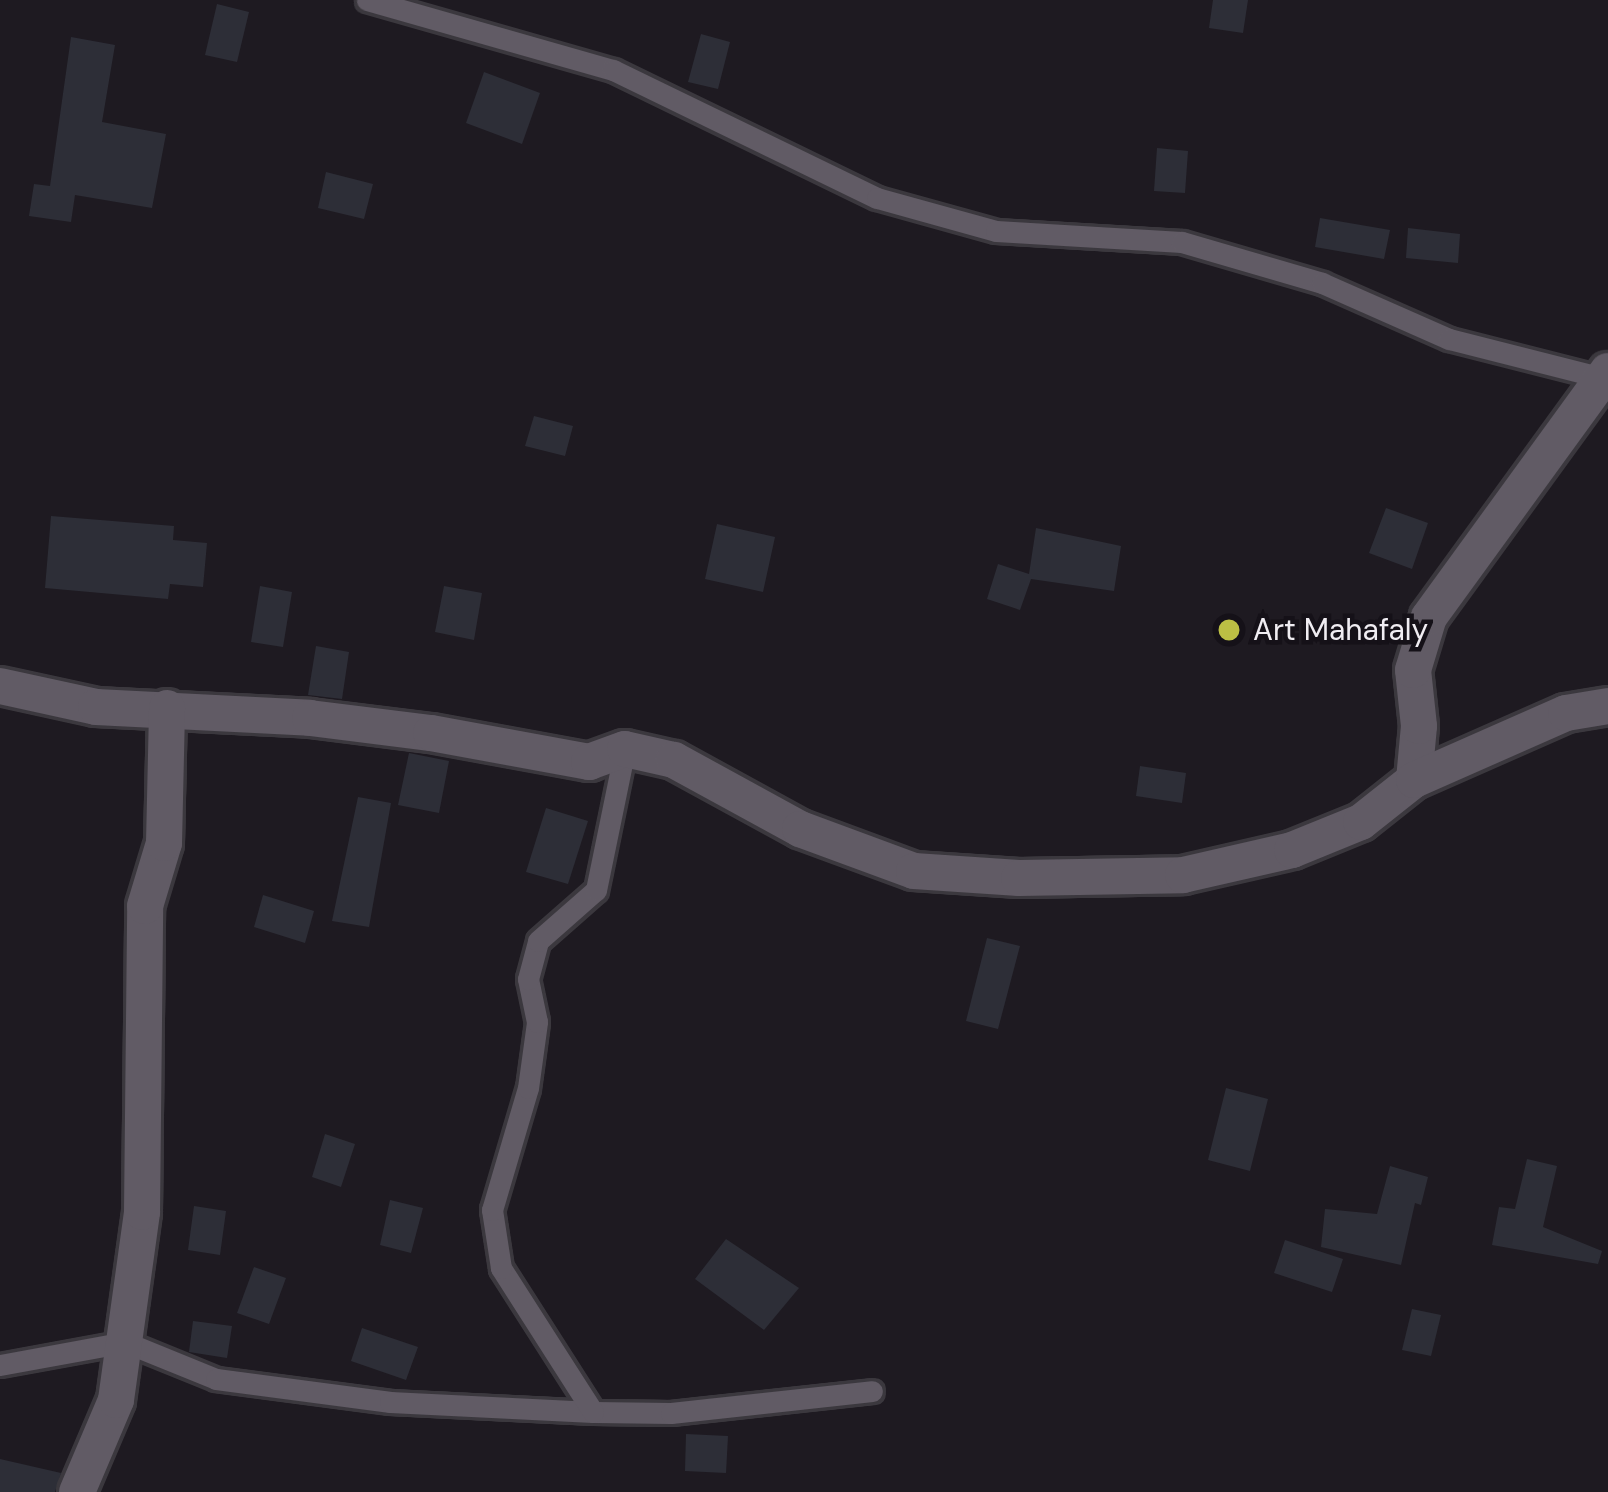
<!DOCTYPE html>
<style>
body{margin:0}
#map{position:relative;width:1608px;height:1492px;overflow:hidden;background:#1e1a21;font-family:"DM Sans",sans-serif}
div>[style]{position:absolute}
.building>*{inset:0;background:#2d2e37}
.roads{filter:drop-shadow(3px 0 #3b383e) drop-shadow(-3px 0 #3b383e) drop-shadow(0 3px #3b383e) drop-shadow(0 -3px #3b383e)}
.lane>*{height:21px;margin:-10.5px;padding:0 10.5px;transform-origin:10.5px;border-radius:10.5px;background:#615b65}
.street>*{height:36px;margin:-18px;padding:0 18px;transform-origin:18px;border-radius:18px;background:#615b65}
.dots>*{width:33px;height:33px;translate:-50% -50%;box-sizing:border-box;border:6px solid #151118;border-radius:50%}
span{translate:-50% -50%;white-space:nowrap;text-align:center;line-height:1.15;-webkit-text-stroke:9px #151118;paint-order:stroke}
.poi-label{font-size:30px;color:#f0edf2}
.left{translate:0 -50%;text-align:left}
</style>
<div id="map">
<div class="building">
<div style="clip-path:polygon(1213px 0,1248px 0,1243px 33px,1209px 28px)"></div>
<div style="clip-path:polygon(217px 4px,249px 12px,237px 62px,205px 55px)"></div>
<div style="clip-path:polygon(701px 34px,730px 42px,718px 89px,688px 82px)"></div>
<div style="clip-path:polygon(71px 37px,115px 45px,102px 122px,166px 134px,152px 208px,75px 195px,71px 222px,29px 216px,34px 184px,50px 186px)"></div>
<div style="clip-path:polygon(484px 72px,540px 93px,522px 144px,466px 123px)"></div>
<div style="clip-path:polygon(1157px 148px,1188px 151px,1185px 193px,1154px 191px)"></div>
<div style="clip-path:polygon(326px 172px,373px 184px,364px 219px,318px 208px)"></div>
<div style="clip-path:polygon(1320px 218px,1390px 230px,1384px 259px,1315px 247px)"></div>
<div style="clip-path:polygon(1408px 228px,1460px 234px,1458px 263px,1406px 258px)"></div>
<div style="clip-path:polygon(534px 416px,573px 426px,565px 456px,525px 446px)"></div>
<div style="clip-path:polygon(1386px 508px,1428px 523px,1412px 569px,1369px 553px)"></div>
<div style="clip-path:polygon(51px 516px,174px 526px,173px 540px,207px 543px,203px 587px,170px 584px,168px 599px,45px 588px)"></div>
<div style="clip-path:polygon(717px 524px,775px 537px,763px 592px,705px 579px)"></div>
<div style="clip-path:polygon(1036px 528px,1121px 546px,1114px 591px,1031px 579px,1020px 610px,987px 599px,998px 564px,1029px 574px)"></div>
<div style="clip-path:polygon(260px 586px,292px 592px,283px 647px,251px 642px)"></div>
<div style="clip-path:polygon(444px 586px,482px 593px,474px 640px,435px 632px)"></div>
<div style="clip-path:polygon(316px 646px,349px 652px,342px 699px,308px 695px)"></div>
<div style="clip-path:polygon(409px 753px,449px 761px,439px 813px,398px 805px)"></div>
<div style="clip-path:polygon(1140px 766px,1186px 773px,1182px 803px,1136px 796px)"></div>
<div style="clip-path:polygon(358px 797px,391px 803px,369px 927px,332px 921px)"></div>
<div style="clip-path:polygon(546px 808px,588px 821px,568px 884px,526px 872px)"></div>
<div style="clip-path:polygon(263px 895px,314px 911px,305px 943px,254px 927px)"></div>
<div style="clip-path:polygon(987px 938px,1020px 946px,998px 1029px,966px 1021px)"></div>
<div style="clip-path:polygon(1226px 1088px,1268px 1099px,1250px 1171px,1208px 1160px)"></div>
<div style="clip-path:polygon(325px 1134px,355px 1144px,341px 1187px,312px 1177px)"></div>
<div style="clip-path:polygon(1527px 1159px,1557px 1166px,1543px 1227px,1602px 1251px,1598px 1264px,1492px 1245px,1499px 1207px,1515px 1209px)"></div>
<div style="clip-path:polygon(1390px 1166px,1428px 1177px,1421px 1205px,1415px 1203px,1401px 1265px,1321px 1247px,1325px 1209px,1377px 1214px)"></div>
<div style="clip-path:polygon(390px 1200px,423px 1208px,411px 1253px,380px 1245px)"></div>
<div style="clip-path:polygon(194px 1206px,226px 1211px,220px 1255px,188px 1250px)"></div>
<div style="clip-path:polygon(726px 1239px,799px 1288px,764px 1330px,695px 1279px)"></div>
<div style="clip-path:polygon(1285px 1240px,1343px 1259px,1332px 1292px,1274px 1273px)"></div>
<div style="clip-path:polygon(254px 1267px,286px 1278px,269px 1324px,237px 1313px)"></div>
<div style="clip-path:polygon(1412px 1309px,1441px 1315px,1431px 1356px,1402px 1350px)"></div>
<div style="clip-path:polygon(193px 1321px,232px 1326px,227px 1358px,189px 1352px)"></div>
<div style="clip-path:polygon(362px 1328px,418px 1347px,406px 1380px,351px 1361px)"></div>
<div style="clip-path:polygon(686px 1434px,728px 1436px,726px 1473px,685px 1471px)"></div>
<div style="clip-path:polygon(0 1459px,61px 1473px,55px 1492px,0 1492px)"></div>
</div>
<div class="roads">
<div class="lane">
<div style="left:367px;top:0;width:256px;rotate:15.9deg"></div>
<div style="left:613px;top:70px;width:293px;rotate:25.9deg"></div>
<div style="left:877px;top:198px;width:123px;rotate:15.5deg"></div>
<div style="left:996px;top:231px;width:186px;rotate:3.4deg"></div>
<div style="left:1182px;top:242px;width:146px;rotate:16.3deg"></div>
<div style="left:1322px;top:283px;width:139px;rotate:23.8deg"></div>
<div style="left:1449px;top:339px;width:159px;rotate:14.2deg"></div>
<div style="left:0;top:1365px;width:127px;rotate:-10.4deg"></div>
<div style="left:125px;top:1342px;width:98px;rotate:22.1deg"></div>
<div style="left:216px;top:1379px;width:176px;rotate:7.5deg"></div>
<div style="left:390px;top:1402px;width:203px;rotate:2.8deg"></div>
<div style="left:593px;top:1412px;width:78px;rotate:0.7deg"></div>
<div style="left:671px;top:1413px;width:202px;rotate:-6.2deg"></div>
<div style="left:593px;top:1412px;width:171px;rotate:-122.6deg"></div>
<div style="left:501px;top:1268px;width:59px;rotate:-98.8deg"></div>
<div style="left:492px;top:1210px;width:127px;rotate:-73.6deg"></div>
<div style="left:528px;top:1088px;width:67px;rotate:-82.2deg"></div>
<div style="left:537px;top:1022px;width:44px;rotate:-101.8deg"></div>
<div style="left:528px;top:979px;width:39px;rotate:-75deg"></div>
<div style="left:538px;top:941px;width:77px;rotate:-41.3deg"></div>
<div style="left:596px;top:890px;width:144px;rotate:-78.4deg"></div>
</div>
<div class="street">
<div style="left:0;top:686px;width:98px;rotate:12.3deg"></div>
<div style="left:96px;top:707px;width:214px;rotate:2.9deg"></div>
<div style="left:310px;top:718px;width:122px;rotate:7.1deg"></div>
<div style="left:431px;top:733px;width:161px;rotate:10.4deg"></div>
<div style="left:589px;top:762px;width:38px;rotate:-20deg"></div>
<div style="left:625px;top:749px;width:50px;rotate:12.7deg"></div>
<div style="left:674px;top:760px;width:144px;rotate:28.7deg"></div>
<div style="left:800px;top:829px;width:121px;rotate:20.2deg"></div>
<div style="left:914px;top:871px;width:105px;rotate:3.8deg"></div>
<div style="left:1019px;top:878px;width:164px;rotate:-1deg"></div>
<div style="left:1183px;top:875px;width:112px;rotate:-12.9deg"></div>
<div style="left:1292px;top:850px;width:74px;rotate:-22.1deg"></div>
<div style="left:1361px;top:822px;width:68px;rotate:-38.4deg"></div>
<div style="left:1414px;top:780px;width:54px;rotate:-84.7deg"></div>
<div style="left:1419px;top:726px;width:56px;rotate:-96.1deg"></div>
<div style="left:1413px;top:670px;width:55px;rotate:-73.2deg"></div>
<div style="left:1429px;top:617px;width:304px;rotate:-54deg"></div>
<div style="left:1414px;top:780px;width:166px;rotate:-23.8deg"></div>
<div style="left:1566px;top:713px;width:43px;rotate:-9.5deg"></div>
<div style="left:77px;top:1492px;width:100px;rotate:-67deg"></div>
<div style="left:116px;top:1400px;width:190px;rotate:-82.1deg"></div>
<div style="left:142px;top:1212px;width:306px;rotate:-89.4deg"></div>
<div style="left:145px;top:906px;width:66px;rotate:-73.2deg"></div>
<div style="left:164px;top:843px;width:135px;rotate:-88.7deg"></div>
</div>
</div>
<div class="dots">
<div style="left:1229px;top:630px;background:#bcbf44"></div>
</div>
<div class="poi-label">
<span class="left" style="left:1253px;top:630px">Art Mahafaly</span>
</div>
</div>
